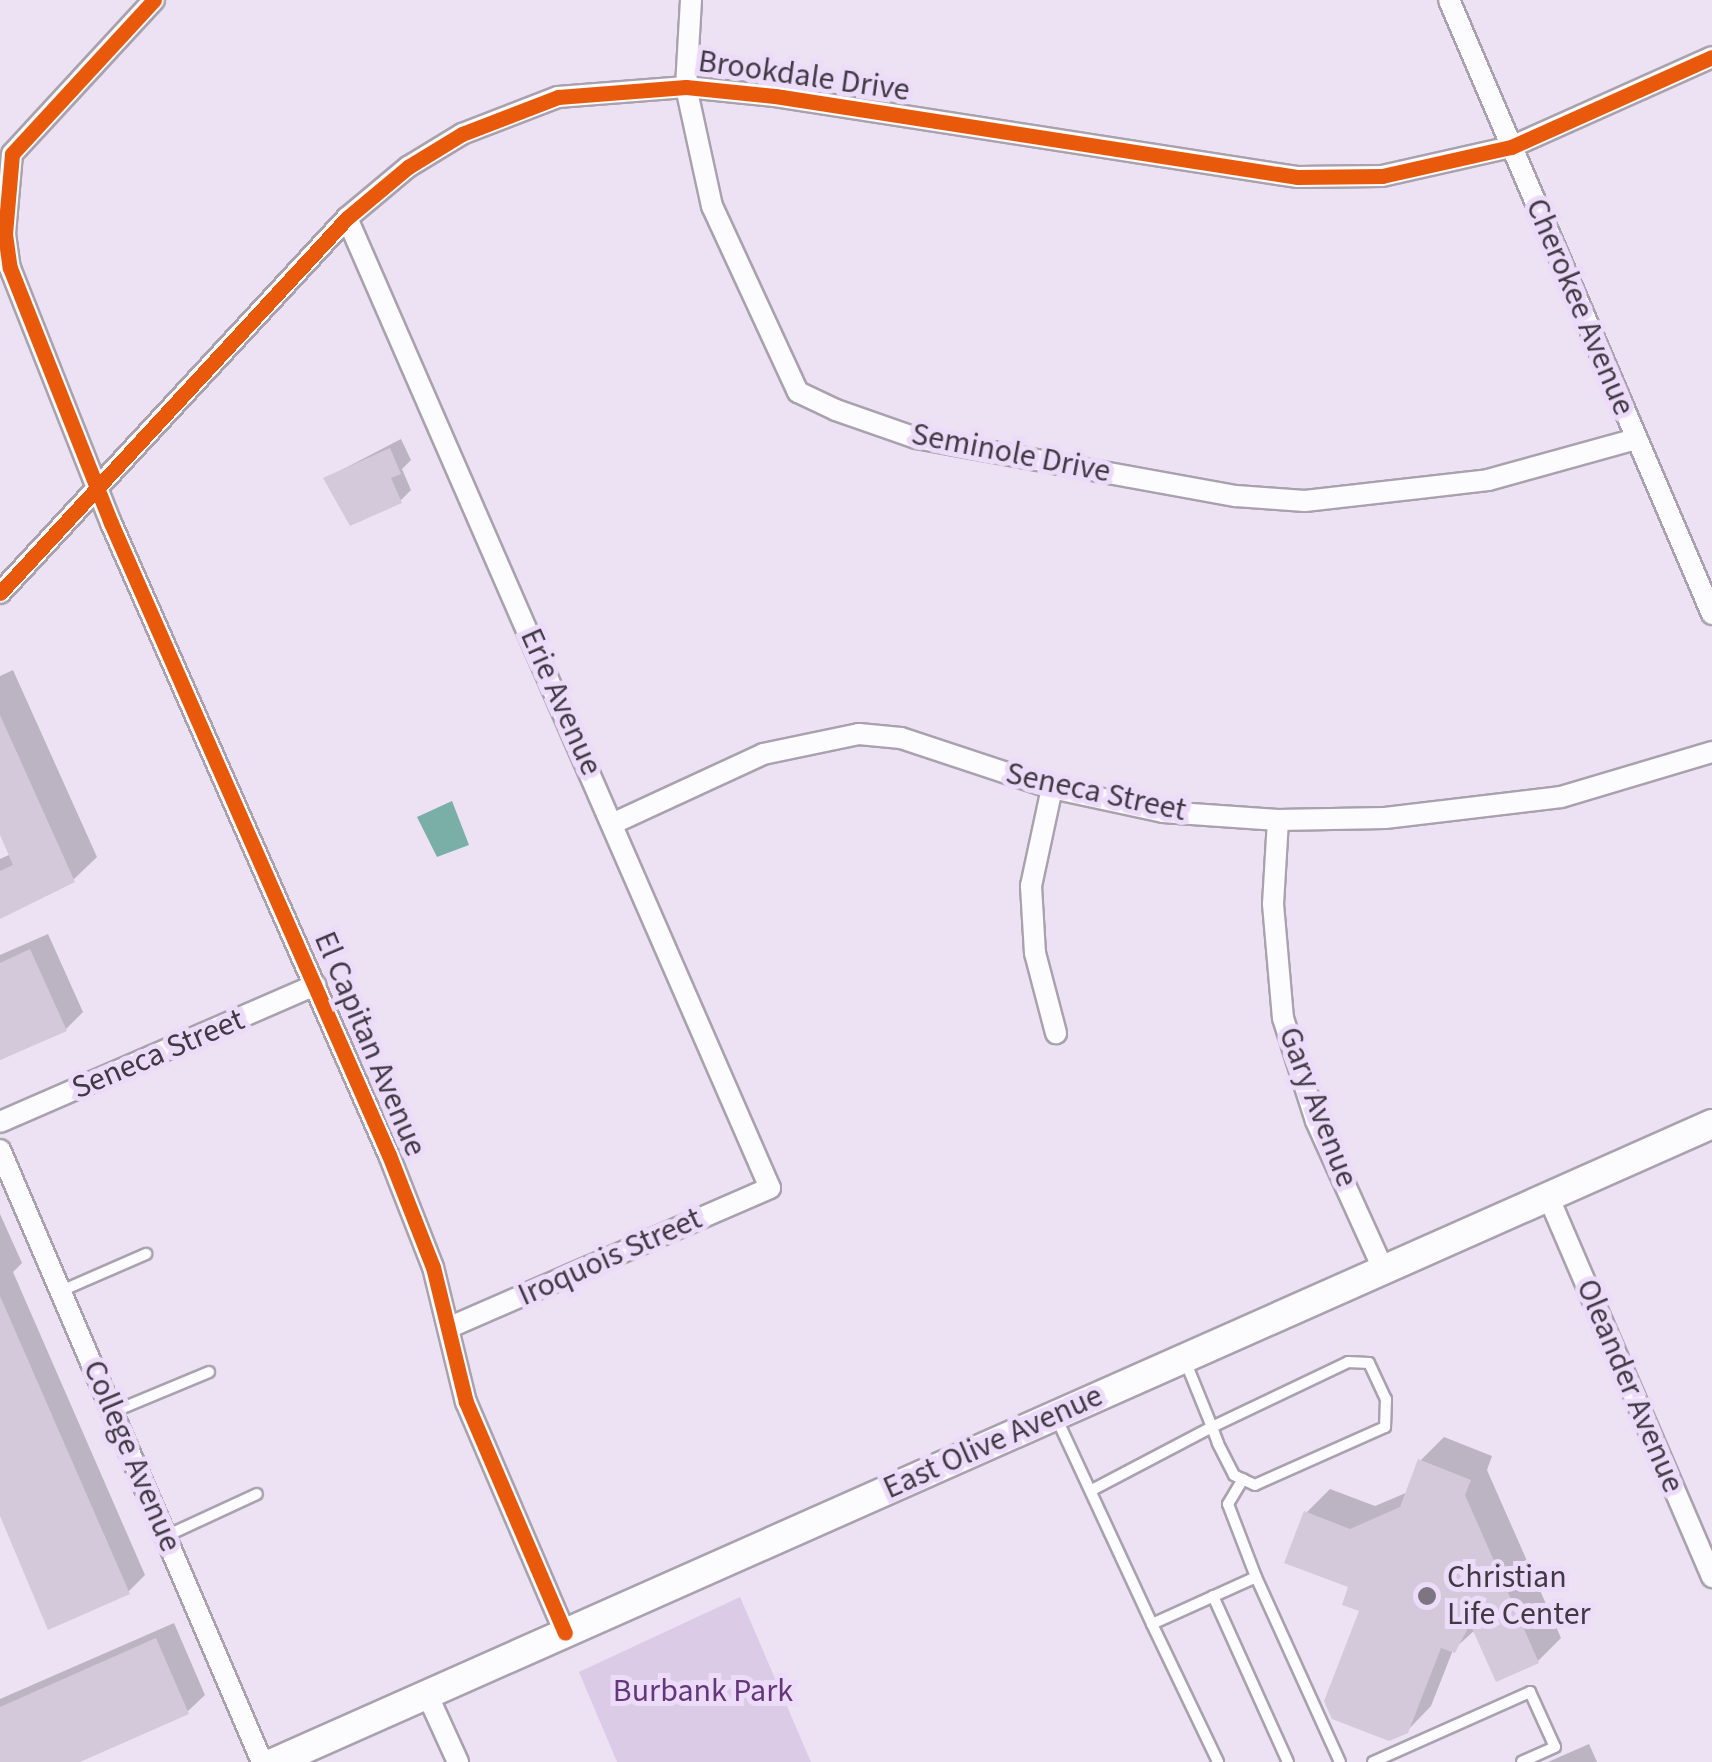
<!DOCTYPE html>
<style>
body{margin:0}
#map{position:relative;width:1712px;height:1762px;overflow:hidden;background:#ece2f3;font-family:"Source Sans 3",sans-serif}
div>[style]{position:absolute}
.green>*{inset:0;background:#dbcbe6}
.water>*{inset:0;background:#79afa6}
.shadow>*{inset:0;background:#0003}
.building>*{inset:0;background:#d4c9da}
.roads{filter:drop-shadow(2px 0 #a9a2ae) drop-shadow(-2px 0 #a9a2ae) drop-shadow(0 2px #a9a2ae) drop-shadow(0 -2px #a9a2ae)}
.lane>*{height:10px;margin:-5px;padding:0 5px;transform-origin:5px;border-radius:5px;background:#fcfbfd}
.street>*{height:20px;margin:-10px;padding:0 10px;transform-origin:10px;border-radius:10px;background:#fcfbfd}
.secondary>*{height:28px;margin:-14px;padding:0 14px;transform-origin:14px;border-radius:14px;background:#fcfbfd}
.cycleway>*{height:15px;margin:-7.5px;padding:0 7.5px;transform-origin:7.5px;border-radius:7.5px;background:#e8590c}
.dots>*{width:28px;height:28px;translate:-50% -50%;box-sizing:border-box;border:5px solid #eddcf9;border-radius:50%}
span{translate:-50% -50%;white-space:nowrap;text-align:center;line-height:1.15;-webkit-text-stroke:10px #eddcf9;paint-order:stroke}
.street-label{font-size:32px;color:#413a45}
.poi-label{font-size:32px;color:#413a45}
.left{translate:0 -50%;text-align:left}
.park-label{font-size:32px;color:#63377a}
</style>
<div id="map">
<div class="green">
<div style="clip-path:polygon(740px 1597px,811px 1762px,617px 1762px,579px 1672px)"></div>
</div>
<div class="water">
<div style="clip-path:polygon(452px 801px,469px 845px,437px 857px,417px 817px)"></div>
</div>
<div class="shadow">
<div style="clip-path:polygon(401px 439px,411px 460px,402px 469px,411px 490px,400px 501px,326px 478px)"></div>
<div style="clip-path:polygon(13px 670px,97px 857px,73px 880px,0 914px,0 859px,11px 854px,0 829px,0 676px)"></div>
<div style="clip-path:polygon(48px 934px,83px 1012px,66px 1029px,0 1060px,0 955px)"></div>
<div style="clip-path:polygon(0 1214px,22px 1263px,13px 1272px,145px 1575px,128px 1592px,0 1508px)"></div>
<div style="clip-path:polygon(1444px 1437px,1492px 1456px,1487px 1470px,1561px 1638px,1538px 1661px,1475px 1630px,1453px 1650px,1431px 1706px,1407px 1731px,1362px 1609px,1307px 1512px,1330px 1489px,1375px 1506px,1408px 1492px,1420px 1461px)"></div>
<div style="clip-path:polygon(174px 1623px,205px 1695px,187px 1712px,75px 1762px,0 1762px,0 1699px)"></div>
<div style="clip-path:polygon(1589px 1744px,1597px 1762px,1548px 1762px)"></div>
</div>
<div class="building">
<div style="clip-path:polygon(390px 448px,401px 474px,391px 478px,402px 503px,350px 526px,323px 478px)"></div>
<div style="clip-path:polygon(0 715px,75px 882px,0 919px,0 871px,13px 865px,0 835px)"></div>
<div style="clip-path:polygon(30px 949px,67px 1031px,0 1060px,0 963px)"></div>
<div style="clip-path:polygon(0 1296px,130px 1594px,48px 1630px,0 1516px)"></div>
<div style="clip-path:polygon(1418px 1459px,1471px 1480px,1465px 1495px,1539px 1663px,1496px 1682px,1470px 1624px,1455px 1653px,1441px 1648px,1408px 1733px,1389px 1741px,1332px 1719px,1324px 1701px,1359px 1611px,1342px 1605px,1348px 1587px,1284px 1563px,1304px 1511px,1350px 1529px,1400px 1507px)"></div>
<div style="clip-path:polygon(156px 1638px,189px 1714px,80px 1762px,0 1762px,0 1707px)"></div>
</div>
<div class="roads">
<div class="lane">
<div style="left:61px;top:1291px;width:93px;rotate:-23.5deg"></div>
<div style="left:113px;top:1412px;width:104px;rotate:-22.6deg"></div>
<div style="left:1055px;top:1415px;width:230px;rotate:65.1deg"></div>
<div style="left:1152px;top:1624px;width:114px;rotate:-24.3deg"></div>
<div style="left:1256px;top:1577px;width:78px;rotate:-111deg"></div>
<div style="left:1228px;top:1504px;width:29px;rotate:-59deg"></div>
<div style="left:1092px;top:1490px;width:136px;rotate:-27.7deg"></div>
<div style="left:1212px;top:1427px;width:151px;rotate:-25.5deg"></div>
<div style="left:1348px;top:1362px;width:21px;rotate:3deg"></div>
<div style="left:1369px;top:1363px;width:40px;rotate:65deg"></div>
<div style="left:1386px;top:1399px;width:28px;rotate:92deg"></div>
<div style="left:1385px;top:1427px;width:142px;rotate:156deg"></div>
<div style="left:1255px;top:1485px;width:23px;rotate:-155deg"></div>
<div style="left:1234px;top:1475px;width:36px;rotate:-117deg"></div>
<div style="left:1218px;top:1443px;width:17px;rotate:-111deg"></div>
<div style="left:1212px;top:1427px;width:74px;rotate:-112.1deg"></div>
<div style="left:166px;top:1536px;width:100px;rotate:-24.8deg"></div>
<div style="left:1256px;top:1577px;width:203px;rotate:65.6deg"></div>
<div style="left:1213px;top:1596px;width:182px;rotate:65.7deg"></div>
<div style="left:1152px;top:1624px;width:153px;rotate:64.4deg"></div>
<div style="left:1373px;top:1762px;width:172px;rotate:-24deg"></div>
<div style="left:1530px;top:1692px;width:60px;rotate:65.6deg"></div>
<div style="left:1555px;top:1747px;width:36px;rotate:156deg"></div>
</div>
<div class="street">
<div style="left:154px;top:0;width:209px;rotate:132.7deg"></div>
<div style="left:12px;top:154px;width:80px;rotate:95deg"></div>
<div style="left:5px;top:234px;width:34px;rotate:82deg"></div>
<div style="left:10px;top:268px;width:274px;rotate:68.4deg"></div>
<div style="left:111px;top:523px;width:690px;rotate:66.26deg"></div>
<div style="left:389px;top:1155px;width:120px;rotate:68.6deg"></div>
<div style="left:433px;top:1267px;width:139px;rotate:76.3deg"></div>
<div style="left:466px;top:1402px;width:251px;rotate:66.8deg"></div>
<div style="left:691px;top:0;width:87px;rotate:93.3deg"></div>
<div style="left:686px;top:87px;width:122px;rotate:77.7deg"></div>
<div style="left:712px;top:206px;width:205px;rotate:65.2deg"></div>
<div style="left:798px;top:392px;width:42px;rotate:25.3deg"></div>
<div style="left:836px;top:410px;width:85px;rotate:19.3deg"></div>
<div style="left:916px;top:438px;width:325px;rotate:10.3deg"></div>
<div style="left:1236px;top:496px;width:69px;rotate:4.1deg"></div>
<div style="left:1305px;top:501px;width:184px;rotate:-6.5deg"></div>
<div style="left:1488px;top:480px;width:154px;rotate:-15.5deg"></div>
<div style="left:1449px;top:0;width:668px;rotate:66.81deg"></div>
<div style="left:347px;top:218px;width:1058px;rotate:66.44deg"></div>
<div style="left:770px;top:1188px;width:349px;rotate:156.5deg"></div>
<div style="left:0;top:593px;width:511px;rotate:-47.22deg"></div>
<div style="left:347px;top:218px;width:80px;rotate:-39.9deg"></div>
<div style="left:408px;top:167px;width:63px;rotate:-31.4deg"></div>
<div style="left:462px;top:134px;width:103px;rotate:-21.1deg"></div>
<div style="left:558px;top:97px;width:128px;rotate:-4.5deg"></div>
<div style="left:686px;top:87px;width:89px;rotate:5.8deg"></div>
<div style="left:775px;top:96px;width:528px;rotate:8.82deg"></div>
<div style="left:1297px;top:177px;width:85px;rotate:-0.7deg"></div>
<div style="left:1382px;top:176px;width:132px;rotate:-12.7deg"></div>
<div style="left:1511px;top:147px;width:220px;rotate:-24.1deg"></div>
<div style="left:1052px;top:788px;width:100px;rotate:102.1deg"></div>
<div style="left:1031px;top:886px;width:67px;rotate:86.6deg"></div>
<div style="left:1035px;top:953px;width:83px;rotate:75.3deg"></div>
<div style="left:1278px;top:820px;width:84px;rotate:93.4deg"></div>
<div style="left:1273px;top:904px;width:114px;rotate:85deg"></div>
<div style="left:1283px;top:1018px;width:108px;rotate:72.2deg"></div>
<div style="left:1316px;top:1121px;width:162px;rotate:65.6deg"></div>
<div style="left:614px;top:823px;width:164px;rotate:-24.8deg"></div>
<div style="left:763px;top:754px;width:98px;rotate:-11.8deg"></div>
<div style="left:859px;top:734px;width:42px;rotate:5.4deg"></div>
<div style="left:901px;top:738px;width:159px;rotate:18.3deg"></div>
<div style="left:1052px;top:788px;width:114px;rotate:12.2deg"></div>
<div style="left:1163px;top:812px;width:115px;rotate:4deg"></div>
<div style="left:1278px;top:820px;width:107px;rotate:-1.1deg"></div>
<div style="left:1385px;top:818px;width:177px;rotate:-6.8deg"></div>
<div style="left:1561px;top:797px;width:158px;rotate:-16.6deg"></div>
<div style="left:0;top:1122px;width:344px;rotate:-23.5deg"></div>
<div style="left:0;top:1150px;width:666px;rotate:66.82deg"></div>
<div style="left:1548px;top:1196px;width:415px;rotate:66.7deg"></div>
<div style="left:427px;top:1694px;width:75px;rotate:65.5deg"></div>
</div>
<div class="secondary">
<div style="left:275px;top:1762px;width:1572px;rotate:-23.94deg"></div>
</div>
</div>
<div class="cycleway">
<div style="left:154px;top:0;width:209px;rotate:132.7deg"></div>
<div style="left:12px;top:154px;width:80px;rotate:95deg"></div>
<div style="left:5px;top:234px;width:34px;rotate:82deg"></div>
<div style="left:10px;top:268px;width:274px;rotate:68.4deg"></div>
<div style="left:111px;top:523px;width:690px;rotate:66.26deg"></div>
<div style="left:389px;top:1155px;width:120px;rotate:68.6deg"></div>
<div style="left:433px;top:1267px;width:139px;rotate:76.3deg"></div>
<div style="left:466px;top:1402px;width:251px;rotate:66.8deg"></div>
<div style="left:0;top:593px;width:511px;rotate:-47.22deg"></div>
<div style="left:347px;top:218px;width:80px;rotate:-39.9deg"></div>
<div style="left:408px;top:167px;width:63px;rotate:-31.4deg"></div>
<div style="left:462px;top:134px;width:103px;rotate:-21.1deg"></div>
<div style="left:558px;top:97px;width:128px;rotate:-4.5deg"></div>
<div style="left:686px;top:87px;width:89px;rotate:5.8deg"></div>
<div style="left:775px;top:96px;width:528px;rotate:8.82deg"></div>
<div style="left:1297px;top:177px;width:85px;rotate:-0.7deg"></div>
<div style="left:1382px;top:176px;width:132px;rotate:-12.7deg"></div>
<div style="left:1511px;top:147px;width:220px;rotate:-24.1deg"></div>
</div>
<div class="dots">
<div style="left:1427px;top:1596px;background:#7d7582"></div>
</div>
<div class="street-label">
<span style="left:804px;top:76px;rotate:8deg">Brookdale Drive</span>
<span style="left:1580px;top:307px;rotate:67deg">Cherokee Avenue</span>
<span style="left:1011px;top:453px;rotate:11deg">Seminole Drive</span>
<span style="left:561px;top:702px;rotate:66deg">Erie Avenue</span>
<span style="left:1096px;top:792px;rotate:12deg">Seneca Street</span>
<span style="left:370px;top:1044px;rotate:67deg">El Capitan Avenue</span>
<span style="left:158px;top:1054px;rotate:-23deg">Seneca Street</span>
<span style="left:1318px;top:1107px;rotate:69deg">Gary Avenue</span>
<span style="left:610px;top:1257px;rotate:-24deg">Iroquois Street</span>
<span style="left:1630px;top:1386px;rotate:67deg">Oleander Avenue</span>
<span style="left:993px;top:1442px;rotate:-24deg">East Olive Avenue</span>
<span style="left:132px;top:1456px;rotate:67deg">College Avenue</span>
</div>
<div class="poi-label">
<span class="left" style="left:1447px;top:1596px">Christian<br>Life Center</span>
</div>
<div class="park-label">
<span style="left:703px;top:1691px">Burbank Park</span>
</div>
</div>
